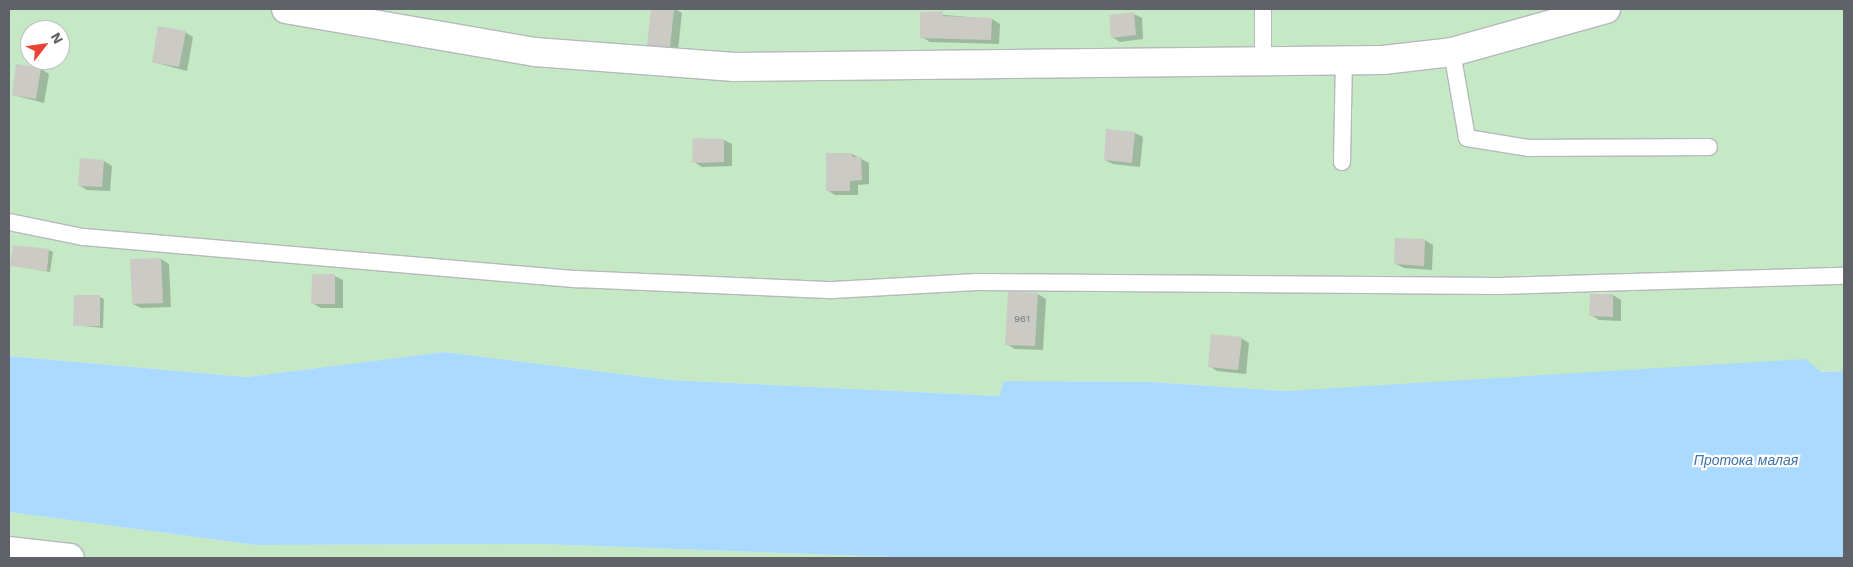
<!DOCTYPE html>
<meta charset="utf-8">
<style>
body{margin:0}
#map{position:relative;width:1853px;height:567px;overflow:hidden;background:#f1efe8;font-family:"Work Sans",sans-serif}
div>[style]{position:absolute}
.green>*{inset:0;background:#c5e8c5}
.water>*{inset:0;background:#aadaff}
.shadow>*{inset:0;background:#0003}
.building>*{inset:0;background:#cccac5}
.roads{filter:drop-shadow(1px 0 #b5b8bc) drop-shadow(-1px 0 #b5b8bc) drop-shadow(0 1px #b5b8bc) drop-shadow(0 -1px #b5b8bc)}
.service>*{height:16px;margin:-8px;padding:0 8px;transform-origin:8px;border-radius:8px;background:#fff}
.minor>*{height:28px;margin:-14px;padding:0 14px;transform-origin:14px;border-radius:14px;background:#fff}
span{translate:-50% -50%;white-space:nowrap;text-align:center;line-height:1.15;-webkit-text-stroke:4.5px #fff;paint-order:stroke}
.number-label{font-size:10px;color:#7a7d7f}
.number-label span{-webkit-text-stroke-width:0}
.water-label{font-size:14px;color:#4174aa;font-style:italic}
.frame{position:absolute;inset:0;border:10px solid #5f6368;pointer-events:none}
.north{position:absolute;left:20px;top:20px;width:50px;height:50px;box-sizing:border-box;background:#fff;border:1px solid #bfc1c3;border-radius:50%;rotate:60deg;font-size:14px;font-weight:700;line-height:20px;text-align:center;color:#5f6368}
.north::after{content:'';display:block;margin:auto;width:18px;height:22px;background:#ea4335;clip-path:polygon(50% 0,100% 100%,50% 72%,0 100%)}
</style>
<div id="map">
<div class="green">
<div style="clip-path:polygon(evenodd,9px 9px,1844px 9px,1844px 371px,1286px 391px,1151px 382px,1004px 381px,999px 396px,670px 380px,444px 352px,247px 377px,9px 356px,9px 9px,30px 30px,60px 30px,60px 60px,30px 60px,30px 30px)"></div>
<div style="clip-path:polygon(9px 512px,256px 545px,542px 544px,918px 558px,9px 558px)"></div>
</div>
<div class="water">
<div style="clip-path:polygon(444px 352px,670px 380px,999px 396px,1004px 381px,1151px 382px,1286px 391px,1806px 359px,1821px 372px,1844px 371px,1844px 558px,918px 558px,542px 544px,256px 545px,9px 512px,9px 356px,247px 377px)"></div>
</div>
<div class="shadow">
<div style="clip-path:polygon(652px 9px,675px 9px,682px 13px,678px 50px,656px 49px,648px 44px)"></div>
<div style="clip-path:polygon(921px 13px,992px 19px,1000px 24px,999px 44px,930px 42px,922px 37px)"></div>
<div style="clip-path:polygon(1134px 14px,1142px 18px,1143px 39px,1120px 42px,1112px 37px)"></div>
<div style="clip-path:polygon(185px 32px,193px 37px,187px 71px,153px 62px)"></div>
<div style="clip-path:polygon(41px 69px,49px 74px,44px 103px,13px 95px)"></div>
<div style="clip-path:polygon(1135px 133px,1143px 137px,1140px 167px,1113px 164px,1105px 160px)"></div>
<div style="clip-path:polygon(724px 140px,732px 144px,732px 166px,702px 167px,694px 162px)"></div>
<div style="clip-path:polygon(852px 154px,869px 163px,869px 184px,858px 185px,858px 195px,835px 195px,827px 190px)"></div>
<div style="clip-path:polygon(104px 161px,112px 166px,110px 191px,87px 190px,79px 185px)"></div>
<div style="clip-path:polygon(1397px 239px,1425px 240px,1433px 245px,1432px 270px,1404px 268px,1396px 264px)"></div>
<div style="clip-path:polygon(49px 250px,53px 252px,50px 272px,11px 265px)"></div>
<div style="clip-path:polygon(161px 259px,169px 264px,171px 307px,141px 308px,133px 304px)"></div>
<div style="clip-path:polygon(335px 276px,343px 280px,343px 308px,321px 308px,312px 303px)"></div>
<div style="clip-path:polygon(1038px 294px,1046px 299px,1043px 350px,1015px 349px,1006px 344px)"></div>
<div style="clip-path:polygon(1613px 295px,1621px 300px,1621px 321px,1599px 320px,1591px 315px)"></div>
<div style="clip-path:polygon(100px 297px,104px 299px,103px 328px,74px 325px)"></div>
<div style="clip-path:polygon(1241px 338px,1249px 343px,1246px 374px,1217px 371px,1209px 366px)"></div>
</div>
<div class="building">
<div style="clip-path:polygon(651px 9px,674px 9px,670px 47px,647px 45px)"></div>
<div style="clip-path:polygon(943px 11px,943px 16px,992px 18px,991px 40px,920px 38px,920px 12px)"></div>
<div style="clip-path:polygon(1134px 12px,1136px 35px,1111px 38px,1109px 15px)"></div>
<div style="clip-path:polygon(158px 26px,186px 31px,179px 67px,152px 62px)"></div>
<div style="clip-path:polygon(16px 64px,41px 68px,36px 99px,12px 95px)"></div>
<div style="clip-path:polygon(1106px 129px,1135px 132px,1132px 163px,1104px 160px)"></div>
<div style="clip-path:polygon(693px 138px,724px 139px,724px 162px,692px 163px)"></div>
<div style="clip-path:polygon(826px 153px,852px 153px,852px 157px,861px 157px,862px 180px,850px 181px,850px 191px,826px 191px)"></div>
<div style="clip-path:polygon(80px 158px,104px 160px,102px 187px,78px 186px)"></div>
<div style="clip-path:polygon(1395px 238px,1425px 239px,1424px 266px,1394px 264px)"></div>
<div style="clip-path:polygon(13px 245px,49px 249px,47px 271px,10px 266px)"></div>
<div style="clip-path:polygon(161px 258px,163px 303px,132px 304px,130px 259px)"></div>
<div style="clip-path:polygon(312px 274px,335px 274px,335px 304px,311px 304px)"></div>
<div style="clip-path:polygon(1008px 292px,1038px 293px,1035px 346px,1005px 345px)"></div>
<div style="clip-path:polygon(1590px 294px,1613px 294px,1613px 317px,1589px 316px)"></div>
<div style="clip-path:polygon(74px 295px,100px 295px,100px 326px,73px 326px)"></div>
<div style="clip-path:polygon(1211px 334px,1242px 337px,1238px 370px,1208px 367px)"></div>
</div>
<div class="roads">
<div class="service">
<div style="left:1263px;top:9px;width:52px;rotate:90deg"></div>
<div style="left:1452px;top:52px;width:87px;rotate:80.1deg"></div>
<div style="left:1467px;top:138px;width:63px;rotate:9.2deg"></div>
<div style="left:1529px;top:148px;width:180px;rotate:-0.3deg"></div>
<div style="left:1342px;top:162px;width:102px;rotate:-88.9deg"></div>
<div style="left:9px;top:222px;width:76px;rotate:11.5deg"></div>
<div style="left:83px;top:237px;width:496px;rotate:4.9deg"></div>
<div style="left:577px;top:279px;width:256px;rotate:2.5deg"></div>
<div style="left:833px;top:290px;width:144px;rotate:-3.2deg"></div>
<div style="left:977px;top:282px;width:522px;rotate:0.44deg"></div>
<div style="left:1499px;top:286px;width:345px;rotate:-1.7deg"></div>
</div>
<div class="minor">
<div style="left:286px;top:9px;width:253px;rotate:9.8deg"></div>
<div style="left:535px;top:52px;width:200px;rotate:4.3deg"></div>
<div style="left:734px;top:67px;width:649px;rotate:-0.62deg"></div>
<div style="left:1383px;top:60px;width:69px;rotate:-6.6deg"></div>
<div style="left:1452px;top:52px;width:160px;rotate:-15.6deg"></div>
<div style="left:9px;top:551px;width:61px;rotate:6.5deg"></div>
</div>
</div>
<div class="number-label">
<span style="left:1022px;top:319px">961</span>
</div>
<div class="water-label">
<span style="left:1746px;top:460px">Протока малая</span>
</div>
<div class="frame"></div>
<div class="north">N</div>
</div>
